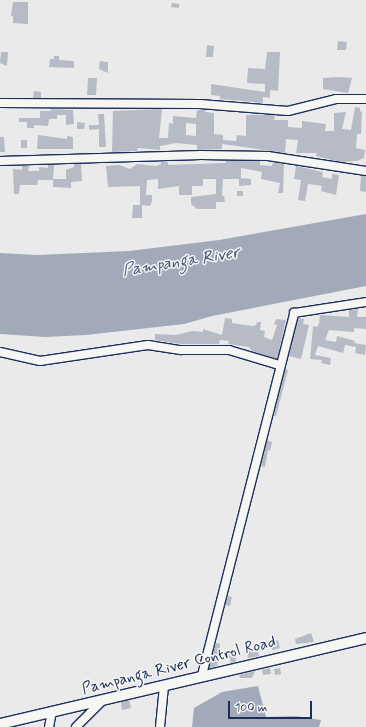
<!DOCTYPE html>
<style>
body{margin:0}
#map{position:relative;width:366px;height:727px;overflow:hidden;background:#e9eae9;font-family:Mynerve,sans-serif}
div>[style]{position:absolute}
.water>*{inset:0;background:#a2aaba}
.building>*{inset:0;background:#b6bbc6}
.roads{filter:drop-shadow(1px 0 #1b2f5e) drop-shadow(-1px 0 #1b2f5e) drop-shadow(0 1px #1b2f5e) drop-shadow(0 -1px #1b2f5e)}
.minor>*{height:8px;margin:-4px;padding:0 4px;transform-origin:4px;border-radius:4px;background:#f6f6f2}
.major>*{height:10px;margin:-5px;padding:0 5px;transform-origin:5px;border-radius:5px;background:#f6f6f2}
span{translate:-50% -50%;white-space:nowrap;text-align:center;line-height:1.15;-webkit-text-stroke:3px #f6f6f2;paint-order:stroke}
.street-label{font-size:16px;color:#1b2f5e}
.water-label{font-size:17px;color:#44547a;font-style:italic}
.scale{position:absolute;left:228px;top:701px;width:84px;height:18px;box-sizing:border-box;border:2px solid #1b2f5e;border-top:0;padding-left:5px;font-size:12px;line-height:14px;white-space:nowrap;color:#1b2f5e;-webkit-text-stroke:3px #f6f6f2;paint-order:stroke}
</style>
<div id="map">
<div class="water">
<div style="clip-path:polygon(366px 214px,366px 286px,212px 316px,184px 324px,86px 335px,45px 337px,0 334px,0 253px,37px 255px,129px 251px,219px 240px)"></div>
<div style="clip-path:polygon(258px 686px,266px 717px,295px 716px,321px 720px,319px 727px,192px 727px,194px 708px,222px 692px)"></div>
</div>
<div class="building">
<div style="clip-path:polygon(13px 2px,28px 2px,28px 24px,13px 23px,13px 16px,11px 16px)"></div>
<div style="clip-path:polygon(172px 3px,179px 4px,179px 8px,171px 7px)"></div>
<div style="clip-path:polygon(338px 41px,347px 42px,346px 50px,337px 50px)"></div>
<div style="clip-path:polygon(207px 45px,214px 46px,213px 57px,206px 57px)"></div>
<div style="clip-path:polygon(1px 52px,8px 52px,7px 66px,0 63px)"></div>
<div style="clip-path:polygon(267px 52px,280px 52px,278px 91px,270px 90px,270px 98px,263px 97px,263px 103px,220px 99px,220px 96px,211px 95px,211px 84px,265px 92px,265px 84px,247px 83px,248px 68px,265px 69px)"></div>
<div style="clip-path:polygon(54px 56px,59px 56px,59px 60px,74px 61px,74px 68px,49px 67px,50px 59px,54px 59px)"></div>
<div style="clip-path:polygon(100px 61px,108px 62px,108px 73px,99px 69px)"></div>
<div style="clip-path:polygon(339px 77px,352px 78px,348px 93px,323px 89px,323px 78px)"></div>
<div style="clip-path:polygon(88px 78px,97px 78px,96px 95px,87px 95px)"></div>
<div style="clip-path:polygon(34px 91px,41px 92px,41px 98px,33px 98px)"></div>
<div style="clip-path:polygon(evenodd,355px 107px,360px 108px,360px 111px,362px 112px,361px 134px,357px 134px,356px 148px,365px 150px,364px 158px,357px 161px,340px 162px,316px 156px,317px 153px,296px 153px,298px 140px,286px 139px,285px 153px,222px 144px,222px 149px,197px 150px,197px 145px,176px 143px,160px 146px,160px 150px,138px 148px,137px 151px,112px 152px,113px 111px,162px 109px,159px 138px,168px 138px,169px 123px,173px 124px,173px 116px,196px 118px,197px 110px,206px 110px,205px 112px,214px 113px,214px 134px,223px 135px,223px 140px,236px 141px,237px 135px,246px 136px,246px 115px,275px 115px,274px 120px,288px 120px,288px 127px,302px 128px,302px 121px,326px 124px,325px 131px,334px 131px,334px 113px,346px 112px,342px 129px,351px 130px,355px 107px,186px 123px,196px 124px,196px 136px,186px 135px,186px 123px)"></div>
<div style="clip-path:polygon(51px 109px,73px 110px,74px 124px,66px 125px,66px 115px,57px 115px,57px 119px,49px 119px,48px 126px,34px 125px,34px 128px,27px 128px,27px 122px,19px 122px,19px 118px,40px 118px,40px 111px,51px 111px)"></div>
<div style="clip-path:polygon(98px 114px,104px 114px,106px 147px,99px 147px,99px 129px,89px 130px,89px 125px,99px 125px)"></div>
<div style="clip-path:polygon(77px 122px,85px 123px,84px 129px,77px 129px)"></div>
<div style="clip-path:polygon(38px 135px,67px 139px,67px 136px,73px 137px,73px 149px,37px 149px)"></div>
<div style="clip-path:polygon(0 137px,4px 137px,5px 152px,0 152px)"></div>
<div style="clip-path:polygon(21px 140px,27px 140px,27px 148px,21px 148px)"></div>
<div style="clip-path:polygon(226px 161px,260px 161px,260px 165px,272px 166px,273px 162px,284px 164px,283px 193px,278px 193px,280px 183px,261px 179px,262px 172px,241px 168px,241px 178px,251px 179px,251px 185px,239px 186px,239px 179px,223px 179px,222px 196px,224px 196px,225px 202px,216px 202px,216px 209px,197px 209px,191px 204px,191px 197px,216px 194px,216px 179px,203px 179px,203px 186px,192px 186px,192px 195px,179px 195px,179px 186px,158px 189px,158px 179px,147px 180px,146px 195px,152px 195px,152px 201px,150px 206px,142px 205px,142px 218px,132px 218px,133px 205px,140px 205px,140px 186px,108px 187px,106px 166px,119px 165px,130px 169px,137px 164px,156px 166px,161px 164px,161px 162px,168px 162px,168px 165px,226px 163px)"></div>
<div style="clip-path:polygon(74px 164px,81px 164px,82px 181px,71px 182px,71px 188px,53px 187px,53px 179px,66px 179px,66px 170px,74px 167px)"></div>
<div style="clip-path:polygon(48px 165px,54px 165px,53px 180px,38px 180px,37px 185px,20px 185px,19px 194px,14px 194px,13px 169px,22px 170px,22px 166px,29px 166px,28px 171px,39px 171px,39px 167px,48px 168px)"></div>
<div style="clip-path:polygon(296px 166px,323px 172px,322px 177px,332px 179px,332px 174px,339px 175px,336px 195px,321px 191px,322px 186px,308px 184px,305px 201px,298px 200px,301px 180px,294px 179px)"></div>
<div style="clip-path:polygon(361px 176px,366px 176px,366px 192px,360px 191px)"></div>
<div style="clip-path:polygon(237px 191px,243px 191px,243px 196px,237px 196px)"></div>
<div style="clip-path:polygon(358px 309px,357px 317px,366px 317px,366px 329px,354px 328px,354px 332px,329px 330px,325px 340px,336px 342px,337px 336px,355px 341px,354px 343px,366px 345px,365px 355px,355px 353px,356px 347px,345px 345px,343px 353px,318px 346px,315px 355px,331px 358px,330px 365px,321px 363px,322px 360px,310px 359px,313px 326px,317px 327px,319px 324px,320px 315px,349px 317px,349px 310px)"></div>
<div style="clip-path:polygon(225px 318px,232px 319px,232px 323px,252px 326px,256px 325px,257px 322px,261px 322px,260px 330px,265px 331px,264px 337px,272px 340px,277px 325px,274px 324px,276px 319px,286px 320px,277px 359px,252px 351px,249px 347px,228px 344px,229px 341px,220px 340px,219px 344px,181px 344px,155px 340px,155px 334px,176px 335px,192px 331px,203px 332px,203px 329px,222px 335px)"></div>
<div style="clip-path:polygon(298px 318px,304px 319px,303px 324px,309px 325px,301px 359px,289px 356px)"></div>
<div style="clip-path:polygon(285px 369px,288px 370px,276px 416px,274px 416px)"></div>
<div style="clip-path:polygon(267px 440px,272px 442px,270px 451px,268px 450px,265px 467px,261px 466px)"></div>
<div style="clip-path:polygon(228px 596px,232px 597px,230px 606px,225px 605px)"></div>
<div style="clip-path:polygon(311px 633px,314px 642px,296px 644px,295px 639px)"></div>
<div style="clip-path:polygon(278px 640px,280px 648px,272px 650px,270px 642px)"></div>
<div style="clip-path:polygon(216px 643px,220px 644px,220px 647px,217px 666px,209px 668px)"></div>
<div style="clip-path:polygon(257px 646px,259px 656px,248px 658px,247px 650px)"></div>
<div style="clip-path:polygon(237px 654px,235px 662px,231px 663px,229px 655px)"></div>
<div style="clip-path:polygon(270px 668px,271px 674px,263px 675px,262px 670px)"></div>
<div style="clip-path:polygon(280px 668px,281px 674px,275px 675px,274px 669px)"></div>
<div style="clip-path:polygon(255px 671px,252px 678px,240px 678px,239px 675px)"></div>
<div style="clip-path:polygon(129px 700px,131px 708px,122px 710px,121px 702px)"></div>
</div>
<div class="roads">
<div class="minor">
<div style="left:0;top:103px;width:200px;rotate:0.3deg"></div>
<div style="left:200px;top:104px;width:88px;rotate:4.5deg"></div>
<div style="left:288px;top:111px;width:49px;rotate:-14deg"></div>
<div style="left:336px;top:99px;width:30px"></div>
<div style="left:0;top:161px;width:201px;rotate:-1.7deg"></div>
<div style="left:201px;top:155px;width:67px;rotate:0.9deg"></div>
<div style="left:268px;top:156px;width:99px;rotate:8.7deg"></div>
<div style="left:0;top:352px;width:41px;rotate:12.7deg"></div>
<div style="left:40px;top:361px;width:109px;rotate:-8.4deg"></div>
<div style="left:148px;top:345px;width:33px;rotate:9deg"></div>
<div style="left:181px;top:350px;width:48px"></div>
<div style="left:229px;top:350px;width:52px;rotate:16.7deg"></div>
<div style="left:202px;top:675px;width:374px;rotate:-75.7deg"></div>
<div style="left:294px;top:313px;width:73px;rotate:-8.7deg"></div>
<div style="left:49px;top:727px;width:15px;rotate:-79deg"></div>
<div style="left:76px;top:727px;width:37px;rotate:-45deg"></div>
<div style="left:160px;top:727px;width:41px;rotate:-84.4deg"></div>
</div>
<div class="major">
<div style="left:0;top:724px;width:376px;rotate:-13.2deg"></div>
</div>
</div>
<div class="street-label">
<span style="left:179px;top:666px;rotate:-14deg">Pampanga River Control Road</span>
</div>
<div class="water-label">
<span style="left:181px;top:262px;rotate:-9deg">Pampanga River</span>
</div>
<div class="scale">100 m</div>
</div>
